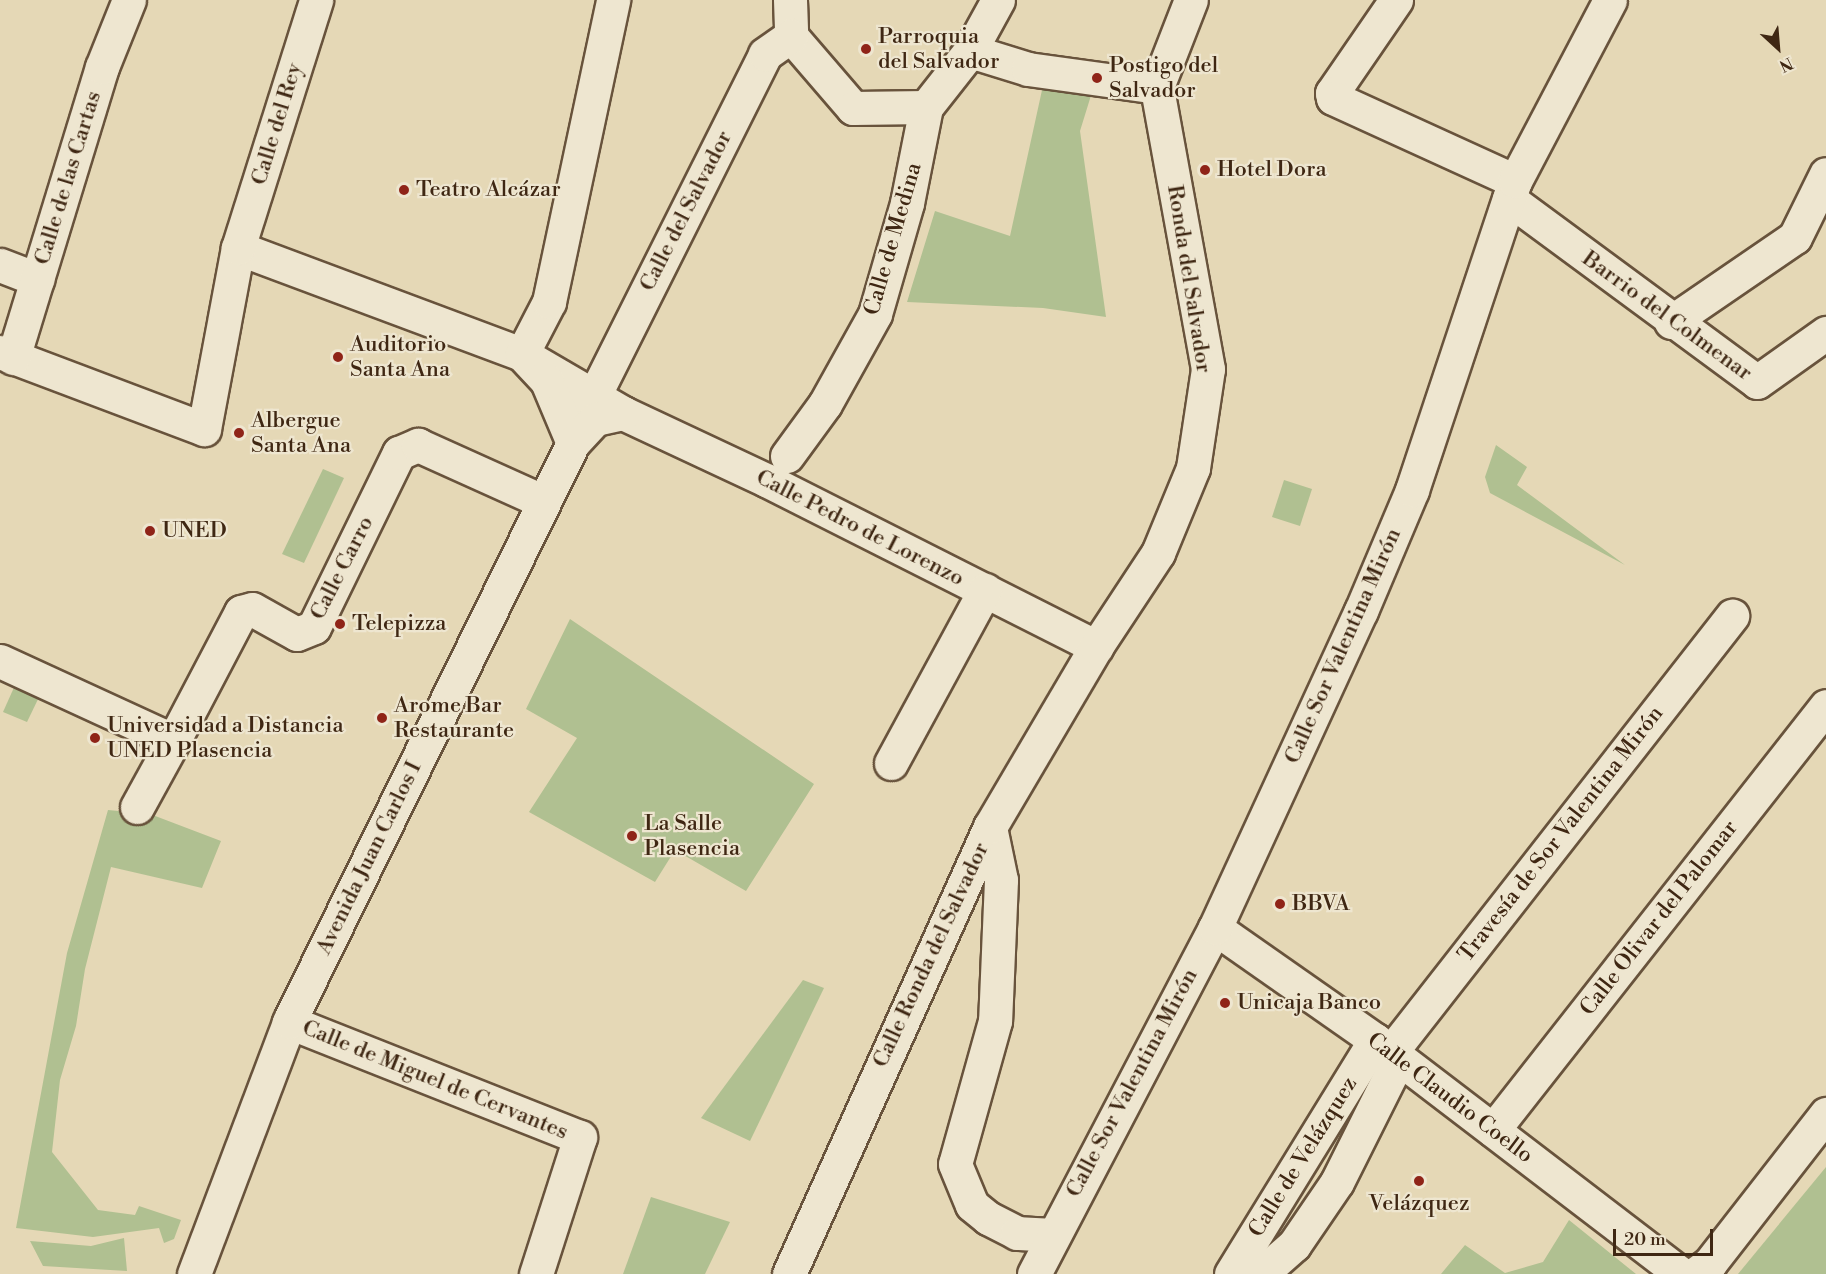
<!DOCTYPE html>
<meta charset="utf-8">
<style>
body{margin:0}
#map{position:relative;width:1826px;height:1274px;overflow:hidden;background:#e5d8b6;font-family:"Libre Bodoni",serif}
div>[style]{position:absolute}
.green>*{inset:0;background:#b0c091}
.roads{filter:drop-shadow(2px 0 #68533c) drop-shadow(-2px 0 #68533c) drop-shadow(0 2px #68533c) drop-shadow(0 -2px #68533c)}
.minor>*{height:33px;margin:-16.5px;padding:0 16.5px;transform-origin:16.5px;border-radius:16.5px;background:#eee6d0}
.dots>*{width:16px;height:16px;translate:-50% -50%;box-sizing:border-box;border:3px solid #eee6d0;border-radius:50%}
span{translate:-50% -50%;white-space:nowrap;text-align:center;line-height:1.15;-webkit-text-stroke:4.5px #eee6d0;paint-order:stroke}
.poi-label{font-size:22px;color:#3f2713}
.left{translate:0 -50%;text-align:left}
.street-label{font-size:22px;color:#3f2713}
.north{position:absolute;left:1748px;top:18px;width:60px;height:60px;-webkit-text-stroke:4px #eee6d0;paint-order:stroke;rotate:154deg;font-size:16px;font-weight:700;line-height:24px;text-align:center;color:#3f2713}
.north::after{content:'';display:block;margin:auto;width:21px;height:27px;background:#3f2713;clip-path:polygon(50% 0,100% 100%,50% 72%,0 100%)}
.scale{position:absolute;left:1613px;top:1229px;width:100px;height:27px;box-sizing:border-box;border:3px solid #3f2713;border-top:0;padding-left:8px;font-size:18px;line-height:21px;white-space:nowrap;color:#3f2713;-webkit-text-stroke:4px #eee6d0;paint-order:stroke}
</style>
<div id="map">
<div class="green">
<div style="clip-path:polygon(1044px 81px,1093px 89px,1080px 131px,1106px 317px,1043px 308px,907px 302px,935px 211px,1010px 236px)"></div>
<div style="clip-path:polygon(1496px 445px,1527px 467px,1517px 485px,1625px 565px,1490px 493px,1485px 477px)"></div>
<div style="clip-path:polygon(323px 469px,344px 478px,304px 563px,282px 554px)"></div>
<div style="clip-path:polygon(1284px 480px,1312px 489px,1300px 526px,1272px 517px)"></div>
<div style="clip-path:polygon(570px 619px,814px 784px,746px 891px,675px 850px,655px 882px,529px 812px,577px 738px,526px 709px)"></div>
<div style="clip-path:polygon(16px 683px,41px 693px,27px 722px,3px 712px)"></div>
<div style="clip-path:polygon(108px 810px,150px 814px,221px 841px,202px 888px,111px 867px,85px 969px,76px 1026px,60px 1080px,52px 1152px,98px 1210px,135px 1215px,139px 1206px,181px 1220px,174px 1239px,164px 1243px,159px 1228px,93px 1237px,16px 1228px,67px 953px)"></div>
<div style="clip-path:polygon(803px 980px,824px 988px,750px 1141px,701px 1118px)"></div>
<div style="clip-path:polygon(1826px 1167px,1826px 1274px,1738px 1274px)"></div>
<div style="clip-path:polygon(651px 1197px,730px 1222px,705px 1274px,623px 1274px)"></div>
<div style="clip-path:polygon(1569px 1220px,1636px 1274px,1441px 1274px,1465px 1245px,1505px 1273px,1543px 1262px)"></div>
<div style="clip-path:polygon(124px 1238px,127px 1271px,43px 1266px,30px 1241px,91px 1246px)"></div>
</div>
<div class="roads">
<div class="minor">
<div style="left:790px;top:0;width:36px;rotate:88deg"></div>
<div style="left:791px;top:36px;width:95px;rotate:49.3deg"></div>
<div style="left:853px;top:108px;width:73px;rotate:-0.8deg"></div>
<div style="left:926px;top:107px;width:71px;rotate:-51.8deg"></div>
<div style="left:970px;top:51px;width:58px;rotate:-61.2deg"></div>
<div style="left:1396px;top:0;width:113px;rotate:124.5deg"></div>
<div style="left:1332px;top:93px;width:5px;rotate:79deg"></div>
<div style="left:1333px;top:98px;width:200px;rotate:24.5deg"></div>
<div style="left:970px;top:51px;width:61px;rotate:17.2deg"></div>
<div style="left:1028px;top:69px;width:130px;rotate:7.9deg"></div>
<div style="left:1509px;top:199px;width:308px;rotate:36.4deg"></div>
<div style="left:1757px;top:382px;width:85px;rotate:-35.4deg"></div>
<div style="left:238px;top:248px;width:303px;rotate:20.5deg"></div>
<div style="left:522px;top:354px;width:117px;rotate:30.3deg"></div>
<div style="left:623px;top:413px;width:160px;rotate:25.1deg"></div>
<div style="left:768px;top:481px;width:368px;rotate:26.8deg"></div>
<div style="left:0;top:265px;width:40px;rotate:21deg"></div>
<div style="left:1671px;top:322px;width:150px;rotate:-34.4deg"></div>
<div style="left:1795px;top:237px;width:70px;rotate:-63.8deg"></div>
<div style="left:0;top:352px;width:218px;rotate:20.7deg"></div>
<div style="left:204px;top:429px;width:184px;rotate:-79.4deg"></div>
<div style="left:238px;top:248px;width:260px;rotate:-72.5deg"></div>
<div style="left:13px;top:358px;width:304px;rotate:-73deg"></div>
<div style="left:102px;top:67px;width:72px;rotate:-68.1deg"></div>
<div style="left:585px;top:414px;width:402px;rotate:-63.4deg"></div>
<div style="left:765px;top:54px;width:32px;rotate:-35deg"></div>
<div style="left:573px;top:443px;width:67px;rotate:-112.8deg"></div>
<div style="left:547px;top:381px;width:37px;rotate:-133deg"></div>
<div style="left:522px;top:354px;width:59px;rotate:-62.6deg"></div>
<div style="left:549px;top:302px;width:309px;rotate:-78deg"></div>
<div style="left:787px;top:456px;width:64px;rotate:-53.8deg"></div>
<div style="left:825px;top:404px;width:103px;rotate:-60.9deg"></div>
<div style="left:875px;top:314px;width:116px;rotate:-73.9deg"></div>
<div style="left:907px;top:203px;width:98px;rotate:-78.8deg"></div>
<div style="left:0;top:661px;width:182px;rotate:24.7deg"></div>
<div style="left:165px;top:737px;width:11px;rotate:-5deg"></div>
<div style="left:176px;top:736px;width:140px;rotate:-62.3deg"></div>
<div style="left:241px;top:612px;width:11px;rotate:-15deg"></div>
<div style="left:252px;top:609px;width:51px;rotate:29.1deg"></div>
<div style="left:297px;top:634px;width:18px;rotate:-22deg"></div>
<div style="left:314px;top:627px;width:194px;rotate:-64deg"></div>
<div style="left:399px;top:453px;width:21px;rotate:-23deg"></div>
<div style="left:418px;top:445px;width:138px;rotate:24.3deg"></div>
<div style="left:891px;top:763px;width:197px;rotate:-61.5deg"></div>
<div style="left:137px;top:807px;width:81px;rotate:-61.2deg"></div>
<div style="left:990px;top:827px;width:54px;rotate:78.3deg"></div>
<div style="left:1001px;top:880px;width:141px;rotate:92.4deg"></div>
<div style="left:995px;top:1021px;width:148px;rotate:105.6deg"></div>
<div style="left:955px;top:1164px;width:44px;rotate:67.5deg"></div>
<div style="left:972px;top:1205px;width:21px;rotate:39deg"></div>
<div style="left:988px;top:1218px;width:33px;rotate:27deg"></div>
<div style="left:1017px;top:1233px;width:35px;rotate:3deg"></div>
<div style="left:1215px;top:928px;width:195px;rotate:35deg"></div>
<div style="left:1375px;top:1040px;width:385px;rotate:37.4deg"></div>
<div style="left:289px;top:1022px;width:313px;rotate:21.6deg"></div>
<div style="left:580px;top:1137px;width:144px;rotate:107.8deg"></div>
<div style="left:1391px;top:1052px;width:554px;rotate:-51.97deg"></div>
<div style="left:1493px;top:1130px;width:539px;rotate:-51.85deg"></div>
<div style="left:194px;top:1274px;width:269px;rotate:-69.3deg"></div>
<div style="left:289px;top:1022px;width:645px;rotate:-63.87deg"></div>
<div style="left:573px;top:443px;width:33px;rotate:-47deg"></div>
<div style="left:595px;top:419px;width:29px;rotate:-12deg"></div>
<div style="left:789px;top:1274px;width:490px;rotate:-65.8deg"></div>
<div style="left:990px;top:827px;width:209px;rotate:-59.5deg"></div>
<div style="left:1096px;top:647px;width:113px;rotate:-56.6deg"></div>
<div style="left:1158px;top:553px;width:92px;rotate:-67.6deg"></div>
<div style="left:1193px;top:468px;width:100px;rotate:-81.4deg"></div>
<div style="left:1208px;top:369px;width:287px;rotate:-100.3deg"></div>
<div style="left:1157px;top:87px;width:93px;rotate:-68.7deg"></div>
<div style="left:1034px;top:1274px;width:390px;rotate:-62.4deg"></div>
<div style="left:1215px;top:928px;width:349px;rotate:-65.3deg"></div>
<div style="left:1361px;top:611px;width:131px;rotate:-67.1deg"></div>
<div style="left:1412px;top:490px;width:326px;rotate:-71.6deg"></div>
<div style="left:1515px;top:181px;width:204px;rotate:-62.3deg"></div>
<div style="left:1231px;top:1274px;width:275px;rotate:-58.4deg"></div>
<div style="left:1261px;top:1274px;width:44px;rotate:-41.3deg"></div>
<div style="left:1294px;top:1245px;width:76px;rotate:-55.7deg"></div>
<div style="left:1337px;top:1182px;width:139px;rotate:-63.4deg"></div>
<div style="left:1695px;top:1274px;width:19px;rotate:-36deg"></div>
<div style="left:1710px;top:1263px;width:189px;rotate:-52.1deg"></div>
</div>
</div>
<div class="dots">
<div style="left:866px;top:49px;background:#8f2418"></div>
<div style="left:1097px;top:78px;background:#8f2418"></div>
<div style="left:1205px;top:170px;background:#8f2418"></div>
<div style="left:404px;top:190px;background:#8f2418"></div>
<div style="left:338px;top:357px;background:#8f2418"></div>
<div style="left:239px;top:433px;background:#8f2418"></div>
<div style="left:150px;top:531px;background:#8f2418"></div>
<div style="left:340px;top:624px;background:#8f2418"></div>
<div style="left:382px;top:718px;background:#8f2418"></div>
<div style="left:95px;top:738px;background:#8f2418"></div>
<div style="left:632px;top:836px;background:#8f2418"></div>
<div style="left:1280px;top:904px;background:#8f2418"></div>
<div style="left:1225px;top:1003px;background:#8f2418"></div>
<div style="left:1419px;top:1181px;background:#8f2418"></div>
</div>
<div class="poi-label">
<span class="left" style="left:878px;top:49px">Parroquia<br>del Salvador</span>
<span class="left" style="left:1109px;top:78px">Postigo del<br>Salvador</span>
<span class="left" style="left:1217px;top:170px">Hotel Dora</span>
<span class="left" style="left:416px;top:190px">Teatro Alcázar</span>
<span class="left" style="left:350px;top:357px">Auditorio<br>Santa Ana</span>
<span class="left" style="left:251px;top:433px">Albergue<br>Santa Ana</span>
<span class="left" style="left:162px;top:531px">UNED</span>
<span class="left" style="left:352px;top:624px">Telepizza</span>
<span class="left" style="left:394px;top:718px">Arome Bar<br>Restaurante</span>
<span class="left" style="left:107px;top:738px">Universidad a Distancia<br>UNED Plasencia</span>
<span class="left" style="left:644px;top:836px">La Salle<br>Plasencia</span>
<span class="left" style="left:1292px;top:904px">BBVA</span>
<span class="left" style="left:1237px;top:1003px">Unicaja Banco</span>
<span style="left:1419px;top:1204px">Velázquez</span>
</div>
<div class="street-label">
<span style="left:277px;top:124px;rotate:-73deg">Calle del Rey</span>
<span style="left:68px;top:178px;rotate:-73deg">Calle de las Cartas</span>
<span style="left:686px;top:211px;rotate:-63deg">Calle del Salvador</span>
<span style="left:893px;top:239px;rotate:-74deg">Calle de Medina</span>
<span style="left:1189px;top:279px;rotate:81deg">Ronda del Salvador</span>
<span style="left:1667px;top:316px;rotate:36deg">Barrio del Colmenar</span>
<span style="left:860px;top:528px;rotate:27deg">Calle Pedro de Lorenzo</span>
<span style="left:342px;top:568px;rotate:-63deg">Calle Carro</span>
<span style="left:1343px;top:646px;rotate:-66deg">Calle Sor Valentina Mirón</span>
<span style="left:1561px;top:834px;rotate:-52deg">Travesía de Sor Valentina Mirón</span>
<span style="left:369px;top:858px;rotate:-64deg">Avenida Juan Carlos I</span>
<span style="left:1659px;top:918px;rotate:-52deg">Calle Olivar del Palomar</span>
<span style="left:931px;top:955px;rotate:-65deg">Calle Ronda del Salvador</span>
<span style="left:435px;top:1080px;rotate:22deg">Calle de Miguel de Cervantes</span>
<span style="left:1132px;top:1083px;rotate:-62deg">Calle Sor Valentina Mirón</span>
<span style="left:1450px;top:1098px;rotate:37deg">Calle Claudio Coello</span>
<span style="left:1303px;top:1157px;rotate:-58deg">Calle de Velázquez</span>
</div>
<div class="north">N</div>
<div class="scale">20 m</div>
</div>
